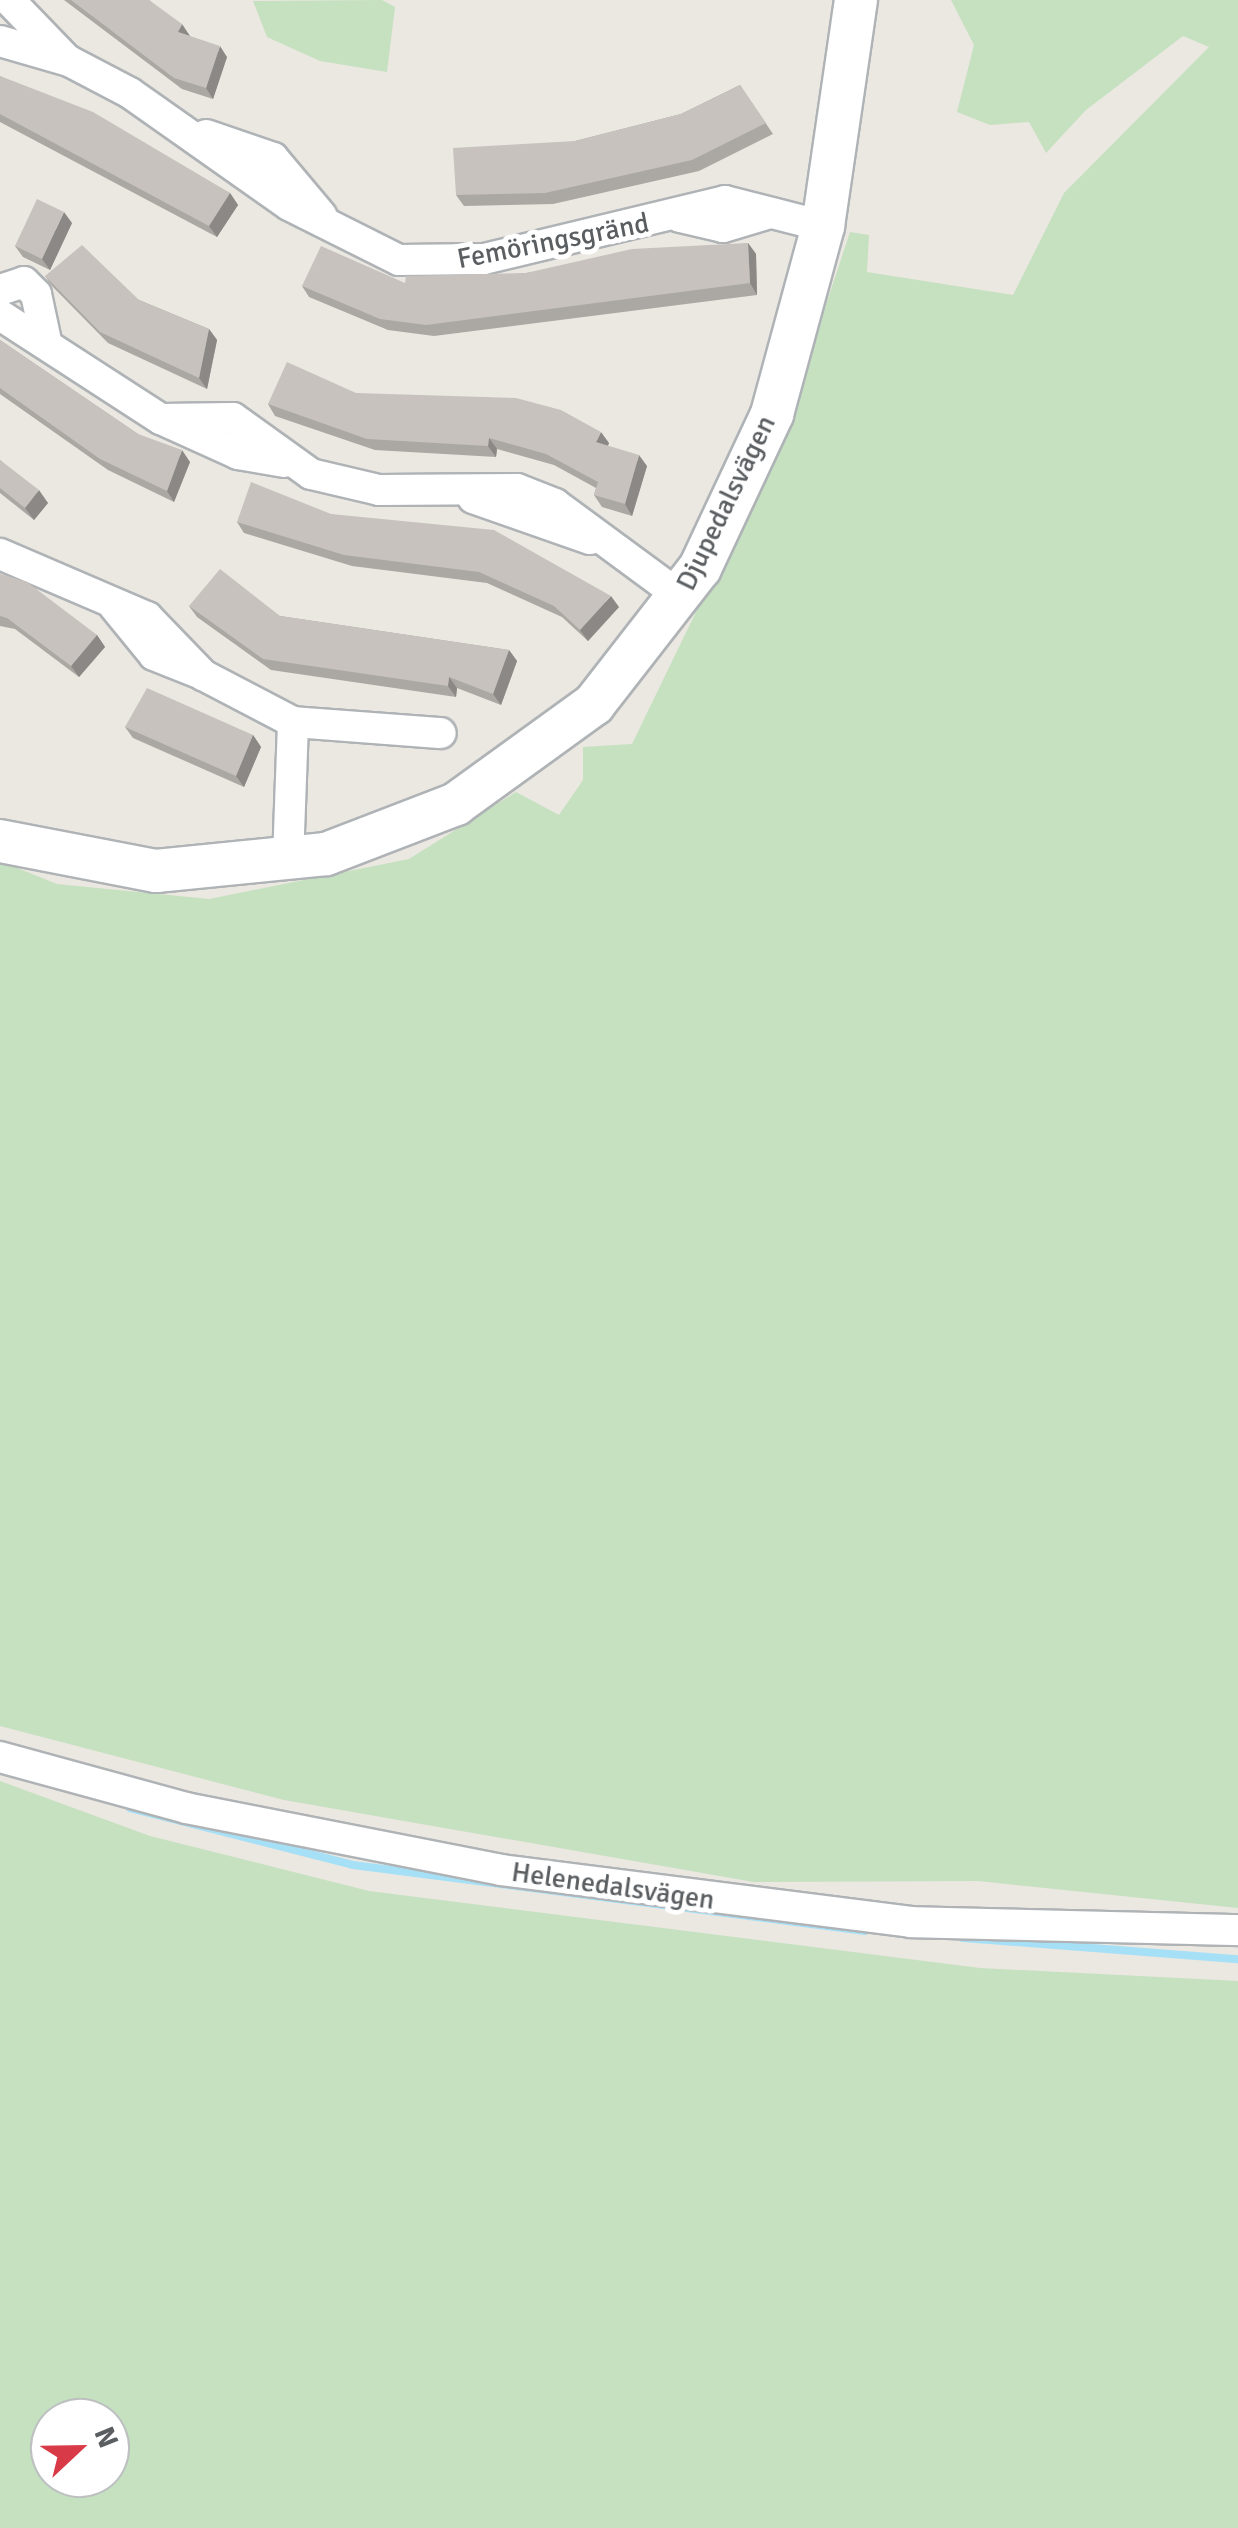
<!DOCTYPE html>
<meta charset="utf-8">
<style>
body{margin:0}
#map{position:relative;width:1238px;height:2528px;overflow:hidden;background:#ebe7e1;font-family:Signika,sans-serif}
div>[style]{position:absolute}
.green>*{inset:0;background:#c5e1c0}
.stream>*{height:8px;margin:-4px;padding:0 4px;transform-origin:4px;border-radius:4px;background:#a6e0f7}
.roads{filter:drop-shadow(2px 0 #afb3b6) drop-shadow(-2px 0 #afb3b6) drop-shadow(0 2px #afb3b6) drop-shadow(0 -2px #afb3b6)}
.street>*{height:30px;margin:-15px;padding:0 15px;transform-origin:15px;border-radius:15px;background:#fff}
.secondary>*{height:42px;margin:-21px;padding:0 21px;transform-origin:21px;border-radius:21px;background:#fff}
.wall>*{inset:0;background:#aba7a3}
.shaded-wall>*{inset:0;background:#8b8885}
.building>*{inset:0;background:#c7c2be}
span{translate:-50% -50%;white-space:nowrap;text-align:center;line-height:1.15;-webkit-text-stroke:10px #fff;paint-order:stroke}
.street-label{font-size:28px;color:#5a5e61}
.north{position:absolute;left:30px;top:2398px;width:100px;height:100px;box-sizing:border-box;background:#fff;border:2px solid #bdbfc0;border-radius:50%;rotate:68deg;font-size:28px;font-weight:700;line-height:40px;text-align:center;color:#5a5e61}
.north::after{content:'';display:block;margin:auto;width:35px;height:45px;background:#d83a47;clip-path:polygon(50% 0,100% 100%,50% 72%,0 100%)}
</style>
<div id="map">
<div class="green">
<div style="clip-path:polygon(382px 0,395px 7px,387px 72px,320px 61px,267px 37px,253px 1px)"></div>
<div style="clip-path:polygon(951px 0,1238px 0,1238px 1908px,978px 1881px,754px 1882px,284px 1800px,0 1726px,0 861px,57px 884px,209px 899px,409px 859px,516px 792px,559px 815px,583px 780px,583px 747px,632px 744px,786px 426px,850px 232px,869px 235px,867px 272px,1013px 295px,1064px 193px,1209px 47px,1183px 36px,1086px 110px,1046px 153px,1029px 122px,990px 125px,957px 112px,974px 45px)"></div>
<div style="clip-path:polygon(evenodd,0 1781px,150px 1836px,369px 1891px,980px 1968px,1238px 1981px,1238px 2528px,0 2528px,0 1781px,50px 2418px,110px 2418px,110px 2478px,50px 2478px,50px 2418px)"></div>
</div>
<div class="stream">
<div style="left:130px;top:1808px;width:230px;rotate:14.3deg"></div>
<div style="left:353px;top:1865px;width:516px;rotate:7.35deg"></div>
<div style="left:963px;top:1938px;width:276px;rotate:4.4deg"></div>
</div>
<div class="roads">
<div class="street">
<div style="left:9px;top:0;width:82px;rotate:46deg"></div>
<div style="left:0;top:41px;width:72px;rotate:16.2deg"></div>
<div style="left:69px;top:61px;width:69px;rotate:27.7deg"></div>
<div style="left:130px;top:93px;width:194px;rotate:35.2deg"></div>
<div style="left:289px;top:205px;width:123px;rotate:26.6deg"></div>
<div style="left:399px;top:260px;width:85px;rotate:-0.7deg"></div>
<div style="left:484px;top:259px;width:248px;rotate:-13.5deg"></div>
<div style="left:725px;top:201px;width:101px;rotate:14.3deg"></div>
<div style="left:206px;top:135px;width:71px;rotate:18.9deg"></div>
<div style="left:273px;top:158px;width:75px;rotate:49.9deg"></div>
<div style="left:680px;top:217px;width:44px;rotate:13.1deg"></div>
<div style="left:723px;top:227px;width:46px;rotate:-16.5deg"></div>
<div style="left:0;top:290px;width:25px;rotate:-18deg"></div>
<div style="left:24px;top:282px;width:17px;rotate:45deg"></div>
<div style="left:36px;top:294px;width:48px;rotate:78deg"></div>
<div style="left:0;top:315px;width:192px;rotate:32.9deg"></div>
<div style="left:161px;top:419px;width:85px;rotate:24.4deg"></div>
<div style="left:238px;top:454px;width:47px;rotate:9.9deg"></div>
<div style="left:161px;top:419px;width:72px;rotate:-0.8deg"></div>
<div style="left:233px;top:418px;width:96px;rotate:35.7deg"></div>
<div style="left:311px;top:474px;width:70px;rotate:13.2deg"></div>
<div style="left:379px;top:490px;width:138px;rotate:-0.4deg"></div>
<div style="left:517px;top:489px;width:41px;rotate:21.5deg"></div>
<div style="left:555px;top:504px;width:157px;rotate:36.4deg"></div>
<div style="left:473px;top:498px;width:124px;rotate:19.3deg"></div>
<div style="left:0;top:554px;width:160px;rotate:23.2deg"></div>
<div style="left:147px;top:617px;width:81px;rotate:46deg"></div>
<div style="left:203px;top:675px;width:102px;rotate:27.6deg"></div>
<div style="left:293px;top:722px;width:148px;rotate:4.3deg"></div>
<div style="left:114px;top:606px;width:63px;rotate:50.8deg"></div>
<div style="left:154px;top:655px;width:48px;rotate:21.8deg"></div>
<div style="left:288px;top:860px;width:138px;rotate:-87.9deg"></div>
<div style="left:0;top:1757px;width:193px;rotate:15.3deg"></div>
<div style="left:186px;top:1808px;width:321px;rotate:11.1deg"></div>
<div style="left:501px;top:1870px;width:412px;rotate:7.2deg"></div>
<div style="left:910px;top:1922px;width:328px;rotate:1.4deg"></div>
</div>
<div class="secondary">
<div style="left:0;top:841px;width:159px;rotate:10.9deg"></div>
<div style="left:156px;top:871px;width:171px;rotate:-5.7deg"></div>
<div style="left:326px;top:854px;width:139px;rotate:-21deg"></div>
<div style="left:456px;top:804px;width:170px;rotate:-35.9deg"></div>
<div style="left:594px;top:704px;width:172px;rotate:-52.1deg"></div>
<div style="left:700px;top:568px;width:170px;rotate:-64.9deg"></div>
<div style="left:772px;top:414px;width:195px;rotate:-74.8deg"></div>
<div style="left:823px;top:226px;width:228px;rotate:-81.7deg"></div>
</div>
</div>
<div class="wall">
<div style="clip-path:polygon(64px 0,149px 0,190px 36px,227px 57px,213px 99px,182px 89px)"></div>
<div style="clip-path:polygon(0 76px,230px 193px,238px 205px,217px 237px,0 122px)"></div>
<div style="clip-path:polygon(740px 85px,773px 134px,699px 171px,553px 204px,464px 206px,456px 195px,575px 141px,681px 114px)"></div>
<div style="clip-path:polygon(72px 223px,50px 270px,23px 257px,15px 246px)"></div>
<div style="clip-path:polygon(748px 243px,756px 254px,757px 295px,434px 336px,388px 330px,309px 297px,302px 286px,405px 283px,526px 273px)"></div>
<div style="clip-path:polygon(45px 276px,139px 300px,209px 329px,217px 340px,207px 389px,108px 343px,53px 287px)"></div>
<div style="clip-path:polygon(0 340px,138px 434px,190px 462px,174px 502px,108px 470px,0 394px)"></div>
<div style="clip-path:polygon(356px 393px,609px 443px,608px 446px,647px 466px,632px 516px,602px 507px,594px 495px,596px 488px,554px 465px,497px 449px,496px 457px,375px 450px,275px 416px,268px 404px)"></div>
<div style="clip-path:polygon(0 460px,48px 503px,34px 520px,0 493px)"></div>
<div style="clip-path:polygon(331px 514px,619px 607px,588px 641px,562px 617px,487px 583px,352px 566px,244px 533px,237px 522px)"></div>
<div style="clip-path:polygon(0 574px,97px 635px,105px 647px,79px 677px,15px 629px,0 626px)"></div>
<div style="clip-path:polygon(189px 606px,280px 616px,509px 650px,517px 661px,501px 705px,457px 688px,456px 697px,271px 670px,197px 617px)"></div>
<div style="clip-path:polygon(125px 727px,253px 735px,261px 747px,244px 787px,133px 738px)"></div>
</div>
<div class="shaded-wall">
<div style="clip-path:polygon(182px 24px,190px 36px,178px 32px)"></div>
<div style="clip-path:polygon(220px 46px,227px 57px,213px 99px,206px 88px)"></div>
<div style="clip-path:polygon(230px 193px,238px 205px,217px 237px,209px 226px)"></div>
<div style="clip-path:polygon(64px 212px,72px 223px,50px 270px,42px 259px)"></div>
<div style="clip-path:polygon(748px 243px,756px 254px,757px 295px,750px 283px)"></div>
<div style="clip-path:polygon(209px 329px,217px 340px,207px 389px,199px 378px)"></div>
<div style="clip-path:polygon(601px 432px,609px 443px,604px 453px,596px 442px)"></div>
<div style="clip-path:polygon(489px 438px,497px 449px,496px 457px,488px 446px)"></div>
<div style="clip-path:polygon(182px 450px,190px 462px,174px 502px,167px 491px)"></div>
<div style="clip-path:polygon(639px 455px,647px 466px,632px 516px,625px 504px)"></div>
<div style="clip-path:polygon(39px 490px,48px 503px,34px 520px,25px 508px)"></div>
<div style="clip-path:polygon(611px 596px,619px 607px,588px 641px,580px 630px)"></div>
<div style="clip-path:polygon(97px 635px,105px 647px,79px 677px,71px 666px)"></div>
<div style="clip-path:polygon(509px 650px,517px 661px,501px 705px,493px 694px)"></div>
<div style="clip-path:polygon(449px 677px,457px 688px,456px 697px,448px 686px)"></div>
<div style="clip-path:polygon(253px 735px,261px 747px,244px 787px,236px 776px)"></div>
</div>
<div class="building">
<div style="clip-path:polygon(71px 0,149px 0,182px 24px,178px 32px,220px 46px,206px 88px,174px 78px)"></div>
<div style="clip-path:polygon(0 76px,93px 112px,230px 193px,209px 226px,0 114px)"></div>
<div style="clip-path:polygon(740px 85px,766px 123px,692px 160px,545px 193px,456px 195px,453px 148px,575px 141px,681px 114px)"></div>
<div style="clip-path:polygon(37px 199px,64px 212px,42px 259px,15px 246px)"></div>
<div style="clip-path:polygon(748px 243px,750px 283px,426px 325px,380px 319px,302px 286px,321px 246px,405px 283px,406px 276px,526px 273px,632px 249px)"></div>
<div style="clip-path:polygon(82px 245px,139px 300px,209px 329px,199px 378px,100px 332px,45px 276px)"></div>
<div style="clip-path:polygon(0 340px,138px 434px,182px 450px,167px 491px,100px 459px,0 388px)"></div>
<div style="clip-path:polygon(287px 362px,356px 393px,516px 398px,561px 410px,601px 432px,596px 442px,639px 455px,625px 504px,594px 495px,598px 482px,546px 454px,489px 438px,488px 446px,367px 439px,268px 404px)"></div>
<div style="clip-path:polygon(0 460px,39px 490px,25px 508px,0 488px)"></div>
<div style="clip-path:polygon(251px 482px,331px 514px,494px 530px,611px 596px,580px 630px,554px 606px,479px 572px,344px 555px,237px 522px)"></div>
<div style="clip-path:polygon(220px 569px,280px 616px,509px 650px,493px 694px,449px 677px,448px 686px,263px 659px,189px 606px)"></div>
<div style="clip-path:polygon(0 574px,27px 582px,97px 635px,71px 666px,7px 618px,0 616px)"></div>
<div style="clip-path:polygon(147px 688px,253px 735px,236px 776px,125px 727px)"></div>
</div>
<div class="street-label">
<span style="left:553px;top:241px;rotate:-11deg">Femöringsgränd</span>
<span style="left:726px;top:503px;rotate:-64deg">Djupedalsvägen</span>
<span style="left:613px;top:1886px;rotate:8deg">Helenedalsvägen</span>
</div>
<div class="north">N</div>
</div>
